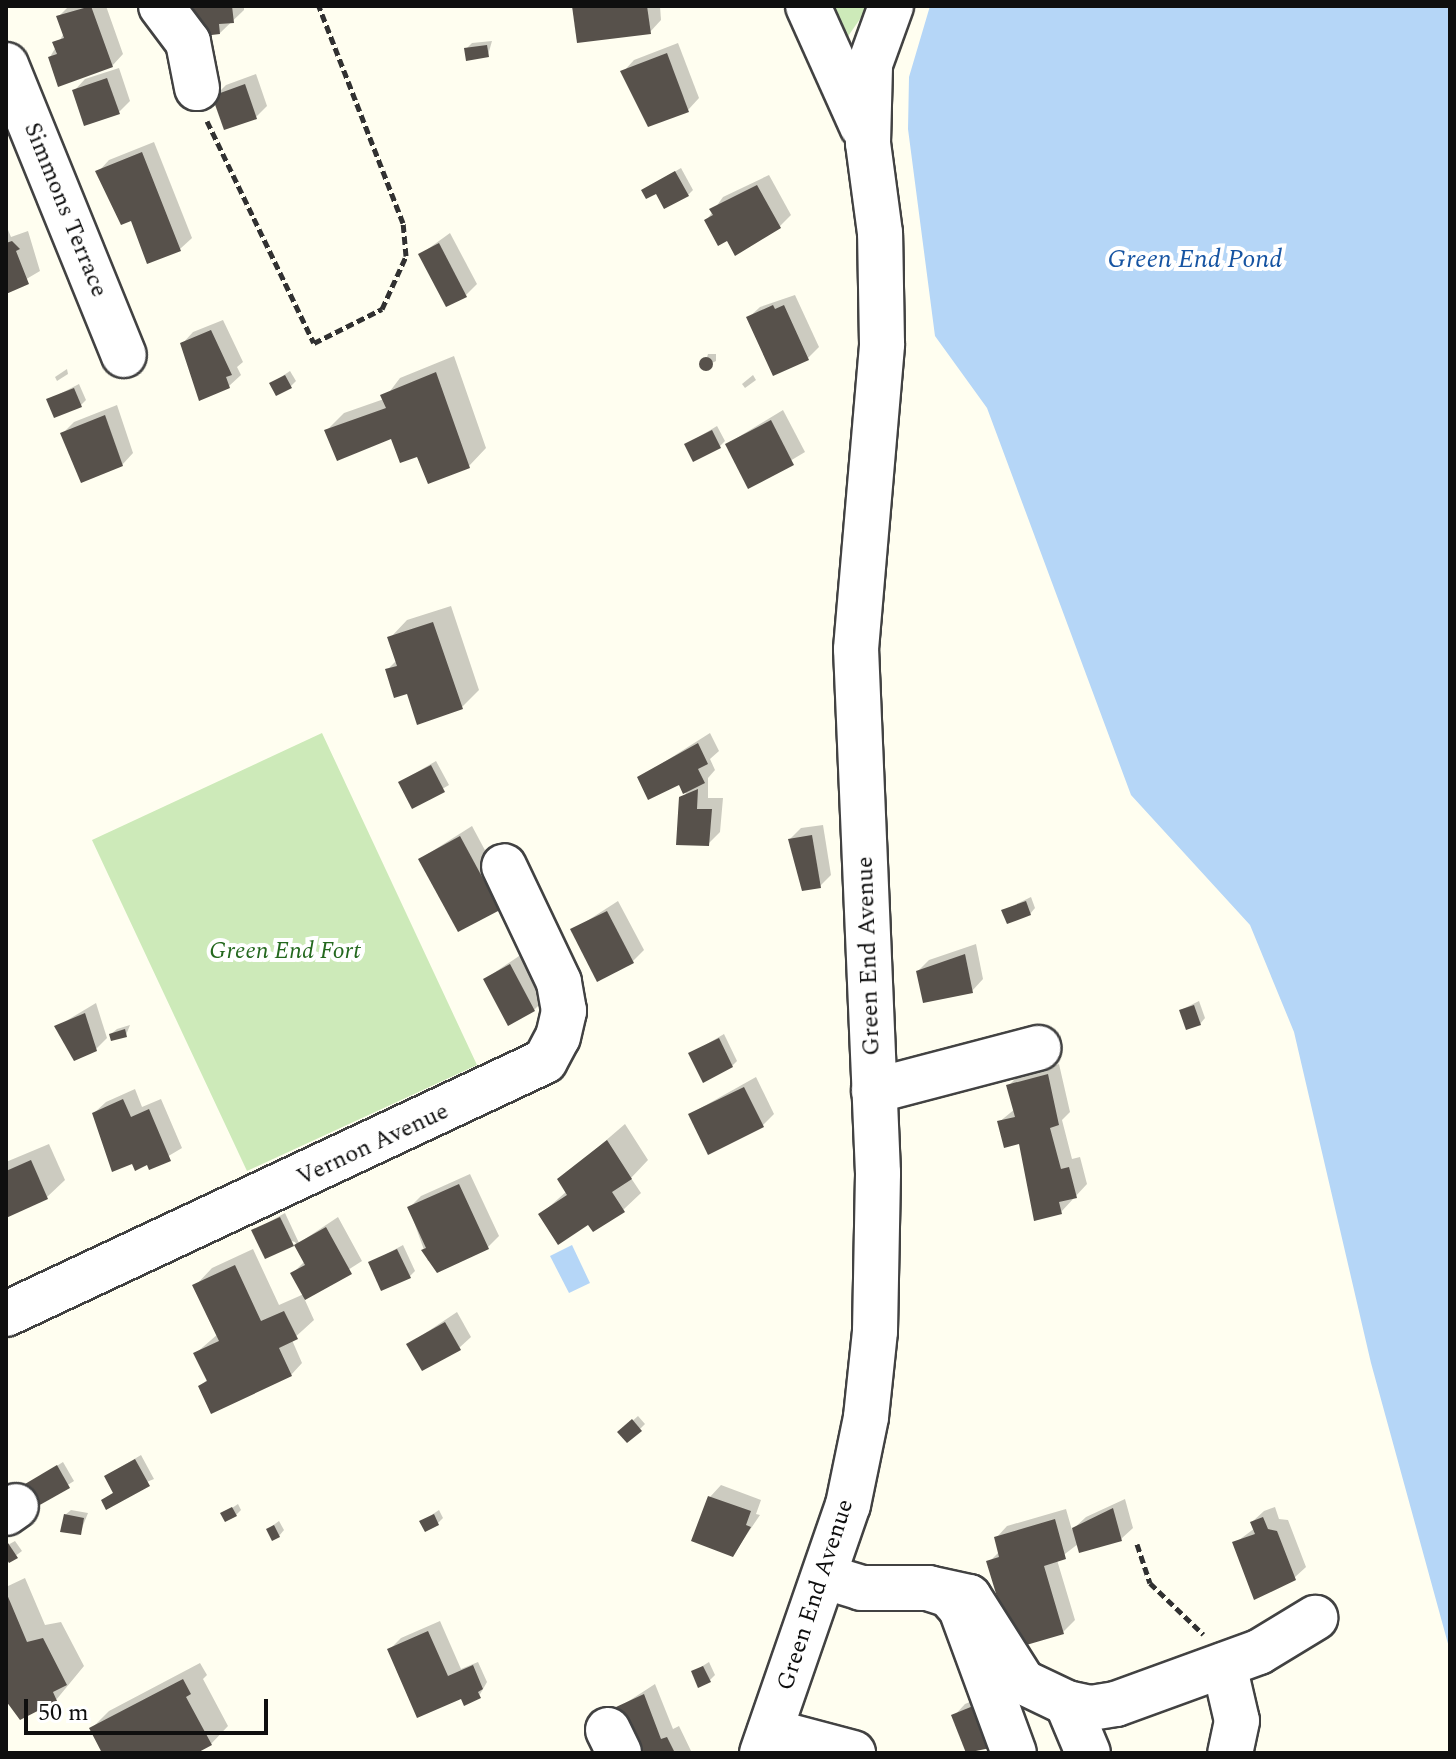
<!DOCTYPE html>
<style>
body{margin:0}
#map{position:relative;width:1456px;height:1759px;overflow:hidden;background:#fffef0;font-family:Spectral,serif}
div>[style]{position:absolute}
.green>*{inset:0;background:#cdeab9}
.water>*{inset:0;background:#b5d6f7}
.shadow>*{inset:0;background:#0003}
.building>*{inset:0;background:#57514b}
.round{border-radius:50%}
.path>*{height:5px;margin-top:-2.5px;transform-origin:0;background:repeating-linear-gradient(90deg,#313131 0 8px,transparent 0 12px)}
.roads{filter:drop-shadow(2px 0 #424242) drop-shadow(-2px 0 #424242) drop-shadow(0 2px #424242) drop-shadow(0 -2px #424242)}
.minor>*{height:44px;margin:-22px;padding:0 22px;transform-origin:22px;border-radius:22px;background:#fff}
span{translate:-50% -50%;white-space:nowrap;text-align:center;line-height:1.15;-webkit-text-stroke:8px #fff;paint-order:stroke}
.street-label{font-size:24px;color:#0f0f0f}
.park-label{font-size:24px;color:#24681e;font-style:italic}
.water-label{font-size:26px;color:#1654a2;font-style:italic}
.frame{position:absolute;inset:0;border:8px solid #0f0f0f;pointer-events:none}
.scale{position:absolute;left:24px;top:1699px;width:244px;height:36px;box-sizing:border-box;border:4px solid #0f0f0f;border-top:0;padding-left:10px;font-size:24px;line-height:28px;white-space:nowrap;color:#0f0f0f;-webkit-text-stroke:6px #fff;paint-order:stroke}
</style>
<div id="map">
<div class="green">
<div style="clip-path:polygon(818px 6px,869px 6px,842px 45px)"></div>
<div style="clip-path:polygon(322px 733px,477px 1065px,247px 1171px,92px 840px)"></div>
</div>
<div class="water">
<div style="clip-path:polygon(930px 6px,1450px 6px,1450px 1651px,1371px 1363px,1294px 1032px,1250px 925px,1131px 795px,987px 408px,935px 336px,908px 129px,909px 77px)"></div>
<div style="clip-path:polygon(572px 1245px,590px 1283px,569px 1293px,550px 1256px)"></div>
</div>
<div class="shadow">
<div style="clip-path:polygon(69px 6px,106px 6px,123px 54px,112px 66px,50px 57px,64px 33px,59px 16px)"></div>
<div style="clip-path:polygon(195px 6px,244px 6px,244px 10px,220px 33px)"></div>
<div style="clip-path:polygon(574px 6px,660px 6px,661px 20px,650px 32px)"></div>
<div style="clip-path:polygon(492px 41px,488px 55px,466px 49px,472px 43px)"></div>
<div style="clip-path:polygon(678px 43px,699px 98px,688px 110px,623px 72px,634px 60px)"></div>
<div style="clip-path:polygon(119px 68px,130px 101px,119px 112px,74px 91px,85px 79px)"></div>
<div style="clip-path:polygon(256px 74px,267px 106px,256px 117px,215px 96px,226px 85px)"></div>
<div style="clip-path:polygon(154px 142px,192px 238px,180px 249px,132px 219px,98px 172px,109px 160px)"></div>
<div style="clip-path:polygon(681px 168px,693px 190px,688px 195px,643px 190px)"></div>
<div style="clip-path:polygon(769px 175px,791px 215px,779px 227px,728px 239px,706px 221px,723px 197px)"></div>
<div style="clip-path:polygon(6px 225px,11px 237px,28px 231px,40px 271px,6px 291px)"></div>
<div style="clip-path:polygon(450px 233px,477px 284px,466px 295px,421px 254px)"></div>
<div style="clip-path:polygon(795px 295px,819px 347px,808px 358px,748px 318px,760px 307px)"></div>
<div style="clip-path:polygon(223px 320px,243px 362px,237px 367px,241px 375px,229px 386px,182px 344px,193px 332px)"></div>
<div style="clip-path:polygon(708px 354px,716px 354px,716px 361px,704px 367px)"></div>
<div style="clip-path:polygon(454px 356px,486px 448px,469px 466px,418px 454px,392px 436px,327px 430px,344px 413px,384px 399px,400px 378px)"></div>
<div style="clip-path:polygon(67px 369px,68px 374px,57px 381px,55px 377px)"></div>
<div style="clip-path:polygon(290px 371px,296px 381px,290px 387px,272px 383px)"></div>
<div style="clip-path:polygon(753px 375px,756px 380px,745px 388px,742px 384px)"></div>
<div style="clip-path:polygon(79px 384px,86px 400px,81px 405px,48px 400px)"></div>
<div style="clip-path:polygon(117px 405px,133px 453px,122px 465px,63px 433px,74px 422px)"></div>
<div style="clip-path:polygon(783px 410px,805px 452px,748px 486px,727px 444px)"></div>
<div style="clip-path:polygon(717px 426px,725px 441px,720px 446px,687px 444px)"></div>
<div style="clip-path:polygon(451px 606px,479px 690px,462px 707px,408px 692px,387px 670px,397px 660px,390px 638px,407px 620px)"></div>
<div style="clip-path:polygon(710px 733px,719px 751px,710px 759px,715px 770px,708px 778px,708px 798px,723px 798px,720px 832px,708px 844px,681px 798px,686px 794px,680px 783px,639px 778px)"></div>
<div style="clip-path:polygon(436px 761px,449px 785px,413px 806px,400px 782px)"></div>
<div style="clip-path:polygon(823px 825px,831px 875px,820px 886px,790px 839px,801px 828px)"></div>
<div style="clip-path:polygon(472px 826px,510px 897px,499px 908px,420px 859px)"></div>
<div style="clip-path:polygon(1031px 897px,1035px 908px,1030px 914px,1004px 910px)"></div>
<div style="clip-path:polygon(618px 901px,644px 950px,633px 961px,573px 930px)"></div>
<div style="clip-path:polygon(976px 944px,983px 979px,972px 991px,918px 971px,929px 960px)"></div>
<div style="clip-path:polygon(522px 954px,546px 998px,534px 1010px,485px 979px)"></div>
<div style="clip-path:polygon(1199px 1001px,1205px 1018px,1200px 1024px,1181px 1010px)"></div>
<div style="clip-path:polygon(96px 1003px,107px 1038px,96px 1049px,56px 1027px)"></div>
<div style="clip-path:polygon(130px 1025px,126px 1035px,111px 1034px,117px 1029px)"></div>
<div style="clip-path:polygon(724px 1034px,737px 1061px,732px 1066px,690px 1054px)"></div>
<div style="clip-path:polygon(1059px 1064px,1070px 1112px,1062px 1120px,1072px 1159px,1080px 1157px,1087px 1184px,1061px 1212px,1021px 1142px,999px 1122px,1015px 1109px,1009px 1085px,1020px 1074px)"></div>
<div style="clip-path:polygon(756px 1077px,774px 1114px,762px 1126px,690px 1114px)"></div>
<div style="clip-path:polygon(135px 1089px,142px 1107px,161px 1099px,182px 1148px,150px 1167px,94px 1113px,106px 1102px)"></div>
<div style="clip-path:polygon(625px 1124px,648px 1160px,631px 1178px,641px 1193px,623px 1210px,588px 1222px,540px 1215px,567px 1191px,560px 1180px)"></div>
<div style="clip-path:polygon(49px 1144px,65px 1180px,47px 1197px,6px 1212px,6px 1162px)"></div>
<div style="clip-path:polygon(470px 1174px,499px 1236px,488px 1247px,428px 1261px,409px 1208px,421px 1196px)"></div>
<div style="clip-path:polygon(285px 1213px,299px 1243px,338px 1217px,362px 1261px,304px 1298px,314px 1320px,292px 1340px,302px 1363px,291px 1375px,200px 1386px,208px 1379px,196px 1353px,218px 1334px,195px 1286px,212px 1268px,253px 1249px,279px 1305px,304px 1294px,293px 1273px,305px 1261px,295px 1242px,253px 1231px)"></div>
<div style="clip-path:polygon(403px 1245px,415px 1271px,410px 1276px,370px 1263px)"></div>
<div style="clip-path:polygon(457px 1312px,471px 1337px,459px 1348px,409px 1344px)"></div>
<div style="clip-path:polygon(638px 1416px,645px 1424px,640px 1429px,620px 1432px)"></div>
<div style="clip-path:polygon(141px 1455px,154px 1479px,103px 1500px,114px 1492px,106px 1476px)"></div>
<div style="clip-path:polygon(63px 1462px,74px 1481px,39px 1503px,28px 1484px)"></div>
<div style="clip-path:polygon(721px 1485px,761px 1500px,756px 1514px,760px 1515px,733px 1555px,710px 1497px)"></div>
<div style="clip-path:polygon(1125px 1499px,1133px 1528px,1121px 1539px,1078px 1544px,1057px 1560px,1075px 1620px,1063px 1632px,1014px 1646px,989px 1562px,1000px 1551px,996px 1538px,1007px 1526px,1066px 1509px,1072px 1530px,1086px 1517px)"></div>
<div style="clip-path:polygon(238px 1504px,241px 1510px,236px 1515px,223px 1514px)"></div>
<div style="clip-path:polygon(1275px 1507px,1279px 1519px,1288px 1520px,1306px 1567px,1294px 1578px,1235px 1543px,1255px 1528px,1252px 1522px,1264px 1511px)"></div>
<div style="clip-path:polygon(71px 1510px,88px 1513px,80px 1533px,65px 1515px)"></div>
<div style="clip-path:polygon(439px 1510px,443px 1518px,438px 1523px,421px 1522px)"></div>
<div style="clip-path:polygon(279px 1521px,284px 1530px,279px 1536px,268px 1529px)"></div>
<div style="clip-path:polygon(15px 1541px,22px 1551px,10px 1560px,6px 1546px)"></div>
<div style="clip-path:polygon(25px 1578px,45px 1625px,61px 1622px,84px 1666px,56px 1700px,6px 1693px,6px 1587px)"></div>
<div style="clip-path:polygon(440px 1621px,461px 1669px,478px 1662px,487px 1682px,479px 1696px,461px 1696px,389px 1650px,401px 1638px)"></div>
<div style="clip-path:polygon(709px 1662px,715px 1675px,710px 1680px,693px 1672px)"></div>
<div style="clip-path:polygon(200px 1663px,207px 1675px,203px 1679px,228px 1726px,211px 1744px,193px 1753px,105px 1753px,92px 1728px,109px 1711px)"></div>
<div style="clip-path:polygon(655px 1684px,673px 1729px,679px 1726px,692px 1753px,637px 1753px,618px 1708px)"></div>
<div style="clip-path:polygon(994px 1692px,999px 1744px,968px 1753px,954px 1716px,965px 1704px)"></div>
</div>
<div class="building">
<div style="clip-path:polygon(91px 6px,113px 67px,58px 87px,48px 57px,57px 54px,52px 42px,64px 38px,56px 16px)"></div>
<div style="clip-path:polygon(193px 6px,232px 6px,234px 23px,219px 24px,220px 34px,203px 36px,195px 27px)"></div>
<div style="clip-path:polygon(572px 6px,647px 6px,651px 34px,577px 43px)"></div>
<div style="clip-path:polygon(487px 45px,489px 57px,466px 61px,464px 48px)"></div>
<div style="clip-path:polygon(667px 53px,689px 112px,648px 127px,620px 71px)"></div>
<div style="clip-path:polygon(107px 78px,120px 114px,84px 126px,72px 90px)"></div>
<div style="clip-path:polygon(245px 84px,257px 119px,224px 130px,212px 96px)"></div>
<div style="clip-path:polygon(142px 152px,181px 251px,147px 264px,131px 221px,121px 225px,95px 171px)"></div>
<div style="clip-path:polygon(675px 171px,689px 196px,664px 209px,656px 194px,646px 199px,641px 190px)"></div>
<div style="clip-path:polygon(757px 185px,781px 228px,735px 256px,727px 241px,718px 246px,704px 220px,713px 215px,709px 209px)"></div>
<div style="clip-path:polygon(12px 241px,20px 249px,16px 251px,29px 284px,6px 294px,6px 243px)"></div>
<div style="clip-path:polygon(439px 243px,467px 297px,446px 307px,418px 254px)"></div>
<div style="clip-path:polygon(773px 305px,775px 309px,784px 305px,809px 360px,773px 376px,746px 317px)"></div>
<div style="clip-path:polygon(211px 330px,232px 375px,226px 377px,230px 388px,199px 401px,180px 343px)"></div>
<div class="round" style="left:699px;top:357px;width:14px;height:14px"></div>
<div style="clip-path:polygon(436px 372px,470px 468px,428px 484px,417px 457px,400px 463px,391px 439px,337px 461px,324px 430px,386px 408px,380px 395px)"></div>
<div style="clip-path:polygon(285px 375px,292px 388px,276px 396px,269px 383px)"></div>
<div style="clip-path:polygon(74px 388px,82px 407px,54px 418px,46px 399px)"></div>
<div style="clip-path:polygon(105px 415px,123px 466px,81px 483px,60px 433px)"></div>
<div style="clip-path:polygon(771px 420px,794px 465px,748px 489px,725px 444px)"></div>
<div style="clip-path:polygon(712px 430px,721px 448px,693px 462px,684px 444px)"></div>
<div style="clip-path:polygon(433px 622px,463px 709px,417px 725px,407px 694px,394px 698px,385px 669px,397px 666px,387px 637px)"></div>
<div style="clip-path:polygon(698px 743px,708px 764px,698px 769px,705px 783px,683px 794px,679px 785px,648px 800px,637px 777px)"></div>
<div style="clip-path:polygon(431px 765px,445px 792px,412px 809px,398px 782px)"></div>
<div style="clip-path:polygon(698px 789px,697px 809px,712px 809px,709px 846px,676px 845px,679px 797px)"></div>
<div style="clip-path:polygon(812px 835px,821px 888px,802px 891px,788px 839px)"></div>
<div style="clip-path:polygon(460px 836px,500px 910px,458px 932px,418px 859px)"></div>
<div style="clip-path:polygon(1026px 901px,1031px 915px,1007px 924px,1001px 910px)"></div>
<div style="clip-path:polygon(607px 911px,634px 963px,597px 982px,570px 929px)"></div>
<div style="clip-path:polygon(965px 954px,973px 993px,923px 1003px,916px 971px)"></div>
<div style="clip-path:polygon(510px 964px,535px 1011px,508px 1026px,483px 979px)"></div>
<div style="clip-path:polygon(1194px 1005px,1201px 1025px,1186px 1030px,1179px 1010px)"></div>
<div style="clip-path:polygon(85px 1013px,97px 1051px,74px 1061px,54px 1026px)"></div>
<div style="clip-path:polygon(125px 1029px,127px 1037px,111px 1041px,109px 1034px)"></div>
<div style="clip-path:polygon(719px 1038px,733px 1067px,703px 1083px,688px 1053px)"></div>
<div style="clip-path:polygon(1048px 1074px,1059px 1125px,1050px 1128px,1061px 1169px,1069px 1167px,1077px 1198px,1059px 1202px,1062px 1214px,1034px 1221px,1019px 1144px,1004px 1148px,997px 1121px,1015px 1117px,1006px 1085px)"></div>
<div style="clip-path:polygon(744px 1087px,764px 1127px,708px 1155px,688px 1114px)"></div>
<div style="clip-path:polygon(123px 1099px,131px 1117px,149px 1109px,171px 1161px,149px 1170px,147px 1165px,135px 1171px,132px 1164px,112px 1172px,92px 1113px)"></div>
<div style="clip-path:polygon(607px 1140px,632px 1179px,612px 1192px,625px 1212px,593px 1232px,588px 1225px,558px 1245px,538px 1214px,567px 1195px,557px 1179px)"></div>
<div style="clip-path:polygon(31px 1160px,48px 1199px,6px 1218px,6px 1171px)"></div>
<div style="clip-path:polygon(459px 1184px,489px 1249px,437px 1273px,421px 1250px,426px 1248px,407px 1207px)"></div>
<div style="clip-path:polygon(280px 1217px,294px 1246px,265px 1259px,251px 1230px)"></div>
<div style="clip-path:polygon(326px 1227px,352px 1274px,305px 1300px,290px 1273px,305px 1265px,294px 1245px)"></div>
<div style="clip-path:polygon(397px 1249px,411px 1278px,381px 1291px,368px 1262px)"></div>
<div style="clip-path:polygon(235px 1265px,261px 1321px,284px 1311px,298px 1339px,279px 1348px,292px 1376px,211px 1414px,198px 1386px,207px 1381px,193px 1353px,219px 1341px,192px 1285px)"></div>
<div style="clip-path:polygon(445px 1322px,461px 1350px,422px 1371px,406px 1344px)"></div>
<div style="clip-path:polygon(632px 1419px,642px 1431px,627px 1443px,617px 1432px)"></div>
<div style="clip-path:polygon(135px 1459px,150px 1486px,106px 1510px,101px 1500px,113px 1493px,104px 1476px)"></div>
<div style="clip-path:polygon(57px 1465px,70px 1488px,38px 1506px,25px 1484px)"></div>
<div style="clip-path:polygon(708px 1496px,751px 1511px,746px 1525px,751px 1527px,733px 1557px,691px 1541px)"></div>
<div style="clip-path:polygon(232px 1507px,237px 1516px,225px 1522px,220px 1513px)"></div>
<div style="clip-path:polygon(1113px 1508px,1122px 1541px,1079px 1553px,1072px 1528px)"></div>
<div style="clip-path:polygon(64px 1514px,84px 1518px,81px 1535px,60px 1532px)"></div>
<div style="clip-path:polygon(434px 1514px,439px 1525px,425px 1532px,419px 1521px)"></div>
<div style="clip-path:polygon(1263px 1517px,1268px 1529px,1277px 1531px,1296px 1580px,1254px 1600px,1232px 1542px,1255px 1534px,1250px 1522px)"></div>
<div style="clip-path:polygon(1055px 1519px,1066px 1559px,1044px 1566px,1064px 1634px,1013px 1649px,986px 1561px,999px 1557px,994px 1537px)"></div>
<div style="clip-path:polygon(274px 1525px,280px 1537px,272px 1541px,266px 1529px)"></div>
<div style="clip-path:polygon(8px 1543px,18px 1558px,9px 1563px,6px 1558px)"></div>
<div style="clip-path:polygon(6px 1592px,27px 1642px,43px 1638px,67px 1685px,53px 1692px,57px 1701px,20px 1720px,6px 1701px)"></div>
<div style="clip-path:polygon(428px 1631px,448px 1676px,473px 1665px,483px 1689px,478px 1692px,481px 1698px,464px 1706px,461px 1699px,417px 1718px,387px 1649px)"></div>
<div style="clip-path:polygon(703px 1666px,711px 1682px,698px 1688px,691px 1671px)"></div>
<div style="clip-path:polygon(183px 1679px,191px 1694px,186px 1697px,212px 1745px,197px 1753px,102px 1753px,89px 1728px)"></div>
<div style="clip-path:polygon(644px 1694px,661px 1739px,667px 1737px,675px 1753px,633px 1753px,616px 1707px)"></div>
<div style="clip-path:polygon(983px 1702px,1000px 1746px,966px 1753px,951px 1715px)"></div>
</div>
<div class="path">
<div style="left:207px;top:121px;width:246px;rotate:64.3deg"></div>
<div style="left:314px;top:343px;width:76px;rotate:-26.6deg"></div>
<div style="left:382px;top:309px;width:58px;rotate:-65.6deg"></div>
<div style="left:406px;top:256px;width:33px;rotate:-95deg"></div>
<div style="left:403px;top:223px;width:233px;rotate:-111.2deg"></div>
<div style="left:1137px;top:1544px;width:41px;rotate:71.6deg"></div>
<div style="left:1150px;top:1583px;width:74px;rotate:43.9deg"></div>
</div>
<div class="roads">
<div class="minor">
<div style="left:161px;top:6px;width:45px;rotate:53.1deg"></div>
<div style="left:188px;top:42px;width:47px;rotate:78.9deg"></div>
<div style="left:808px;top:6px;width:132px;rotate:65.8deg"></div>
<div style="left:6px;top:65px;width:313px;rotate:67.9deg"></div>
<div style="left:874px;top:1091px;width:170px;rotate:-14.7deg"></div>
<div style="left:6px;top:1314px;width:595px;rotate:-25.14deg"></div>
<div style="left:545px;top:1061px;width:27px;rotate:-62deg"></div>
<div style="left:558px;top:1037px;width:27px;rotate:-77deg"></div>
<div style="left:564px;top:1011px;width:29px;rotate:-100deg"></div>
<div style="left:559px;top:982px;width:128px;rotate:-115.4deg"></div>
<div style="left:6px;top:1513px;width:12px;rotate:-35deg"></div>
<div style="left:826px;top:1577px;width:37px;rotate:17deg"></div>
<div style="left:861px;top:1588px;width:67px"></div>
<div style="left:928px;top:1588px;width:22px;rotate:18deg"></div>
<div style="left:949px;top:1595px;width:18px;rotate:49deg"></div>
<div style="left:961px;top:1609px;width:153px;rotate:69.8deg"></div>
<div style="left:928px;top:1588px;width:42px;rotate:12.4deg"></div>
<div style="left:969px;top:1597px;width:101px;rotate:57.6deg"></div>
<div style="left:1023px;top:1682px;width:49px;rotate:25.5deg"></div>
<div style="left:1067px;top:1703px;width:25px;rotate:12deg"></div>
<div style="left:1091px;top:1708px;width:25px;rotate:-9deg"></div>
<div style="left:1116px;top:1704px;width:152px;rotate:-20deg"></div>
<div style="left:1259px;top:1652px;width:66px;rotate:-31.3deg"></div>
<div style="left:1224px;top:1665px;width:57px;rotate:76.9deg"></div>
<div style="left:1237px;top:1721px;width:33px;rotate:102deg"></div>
<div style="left:1067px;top:1703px;width:54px;rotate:67.2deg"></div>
<div style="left:608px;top:1730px;width:25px;rotate:64deg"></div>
<div style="left:770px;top:1731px;width:86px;rotate:14.8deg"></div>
<div style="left:762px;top:1753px;width:262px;rotate:-70.9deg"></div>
<div style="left:848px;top:1505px;width:90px;rotate:-78.4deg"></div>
<div style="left:866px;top:1417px;width:86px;rotate:-84deg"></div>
<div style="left:875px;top:1331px;width:158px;rotate:-88.9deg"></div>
<div style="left:878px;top:1173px;width:524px;rotate:-92.4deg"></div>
<div style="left:856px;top:649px;width:306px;rotate:-85.1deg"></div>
<div style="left:882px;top:344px;width:111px;rotate:-91deg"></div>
<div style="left:880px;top:233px;width:91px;rotate:-97.6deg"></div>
<div style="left:868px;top:143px;width:79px;rotate:-88.5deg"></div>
<div style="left:870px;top:64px;width:62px;rotate:-70.1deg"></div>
</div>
</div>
<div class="street-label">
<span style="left:65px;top:210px;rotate:68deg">Simmons Terrace</span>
<span style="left:869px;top:956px;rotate:-92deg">Green End Avenue</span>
<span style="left:373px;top:1145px;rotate:-25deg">Vernon Avenue</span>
<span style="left:816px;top:1595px;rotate:-72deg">Green End Avenue</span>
</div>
<div class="park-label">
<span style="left:285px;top:952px">Green End Fort</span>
</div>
<div class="water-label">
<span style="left:1195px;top:260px">Green End Pond</span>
</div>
<div class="frame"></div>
<div class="scale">50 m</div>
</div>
